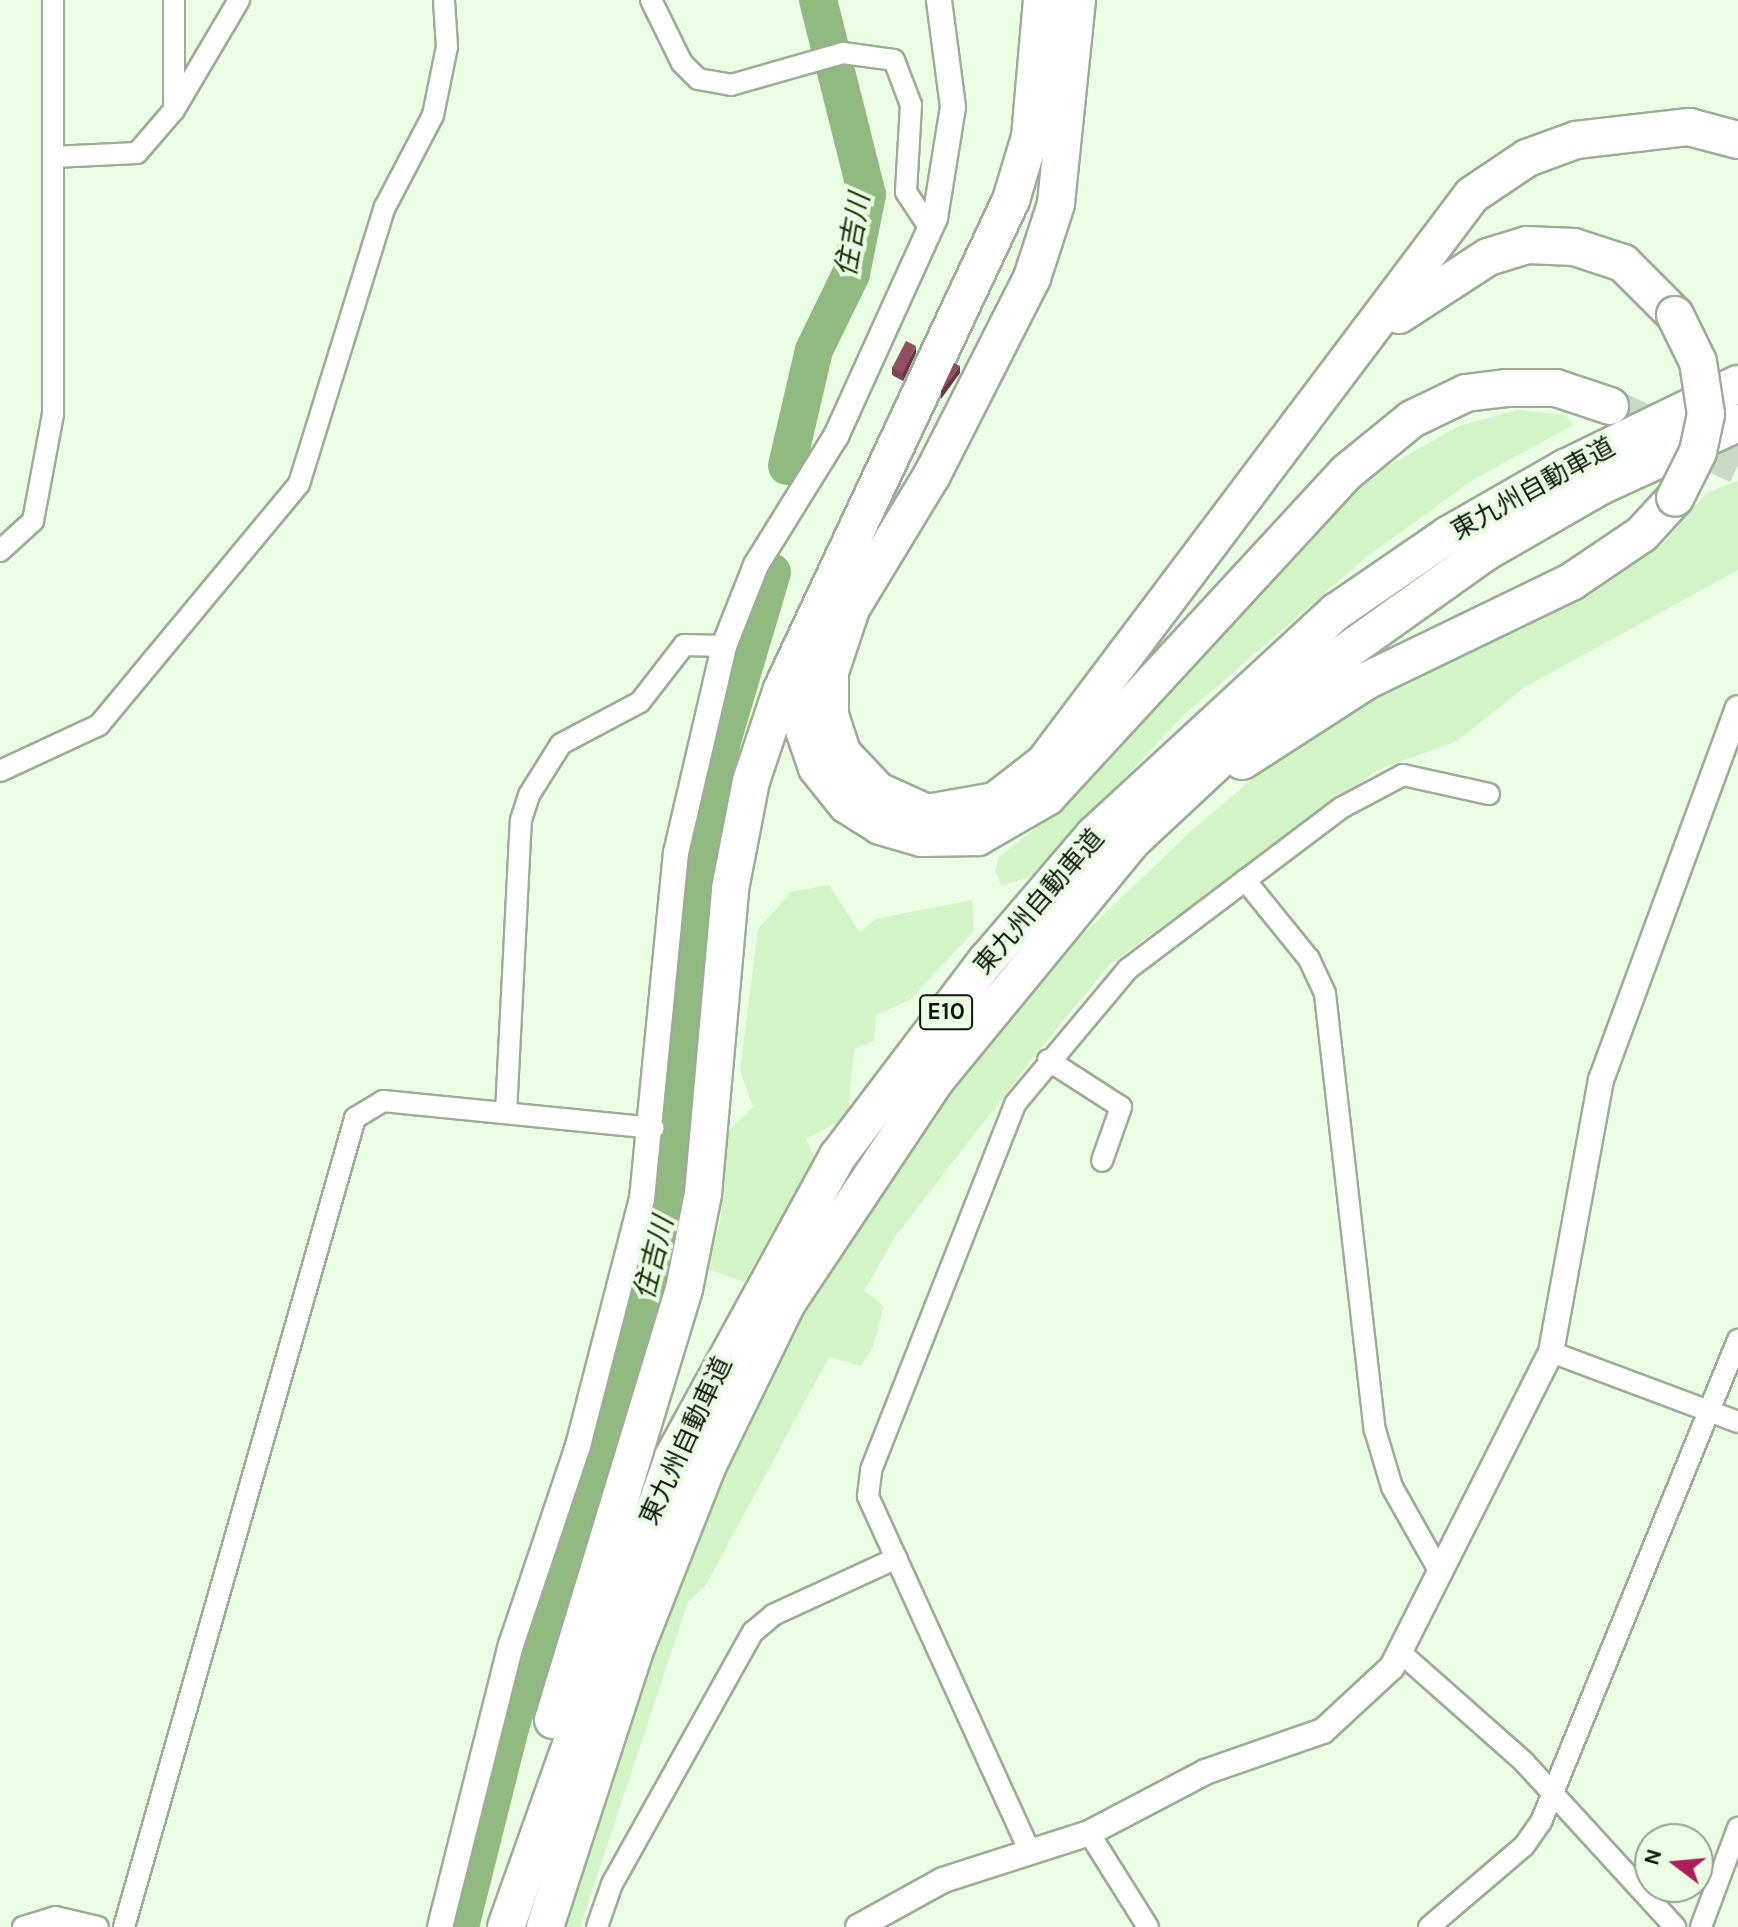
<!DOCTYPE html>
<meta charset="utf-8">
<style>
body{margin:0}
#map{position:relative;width:1738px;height:1927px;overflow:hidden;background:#ebfee5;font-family:Karla,"Noto Sans JP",sans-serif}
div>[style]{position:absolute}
.green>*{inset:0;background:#d3f4c7}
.river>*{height:38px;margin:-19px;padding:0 19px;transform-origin:19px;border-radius:19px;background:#91ba81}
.motorway-tunnel>*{height:36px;margin-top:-18px;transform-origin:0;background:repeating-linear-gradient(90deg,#cadbc5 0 36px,transparent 0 54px)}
.roads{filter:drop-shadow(2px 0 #9bad95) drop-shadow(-2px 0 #9bad95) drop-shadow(0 2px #9bad95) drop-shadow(0 -2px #9bad95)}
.minor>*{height:20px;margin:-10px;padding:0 10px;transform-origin:10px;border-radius:10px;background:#fff}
.tertiary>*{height:24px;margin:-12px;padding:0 12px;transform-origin:12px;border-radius:12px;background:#fff}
.motorway>*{height:36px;margin:-18px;padding:0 18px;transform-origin:18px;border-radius:18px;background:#fff}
.bridges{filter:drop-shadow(2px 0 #9bad95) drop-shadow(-2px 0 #9bad95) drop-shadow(0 2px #9bad95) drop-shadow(0 -2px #9bad95)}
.motorway-bridge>*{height:36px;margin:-18px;padding:0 18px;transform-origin:18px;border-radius:18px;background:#fff}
.wall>*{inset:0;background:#7d4454}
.shaded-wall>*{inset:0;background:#663745}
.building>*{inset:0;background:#914f62}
span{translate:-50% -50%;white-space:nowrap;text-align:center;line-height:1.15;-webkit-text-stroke:8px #ebfee5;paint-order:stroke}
.shield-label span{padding:2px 6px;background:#ebfee5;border:2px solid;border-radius:6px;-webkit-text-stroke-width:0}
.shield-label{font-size:24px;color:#10160e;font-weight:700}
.street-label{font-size:26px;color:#10160e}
.water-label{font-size:28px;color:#163109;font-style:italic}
.north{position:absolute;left:1634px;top:1823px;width:80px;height:80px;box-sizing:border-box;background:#ebfee5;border:2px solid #93a18f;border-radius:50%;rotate:286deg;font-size:22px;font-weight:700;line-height:32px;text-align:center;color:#10160e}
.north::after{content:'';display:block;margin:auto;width:28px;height:36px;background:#ae1f5a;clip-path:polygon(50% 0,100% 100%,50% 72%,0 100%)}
</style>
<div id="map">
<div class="green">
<div style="clip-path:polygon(1517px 410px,1565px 415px,1573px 425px,1473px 480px,1369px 555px,1185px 714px,1031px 876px,1002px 886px,995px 872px,999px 857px,1042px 823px,1310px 528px,1379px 471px,1459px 426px)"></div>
<div style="clip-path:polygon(1738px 481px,1738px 570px,1525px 687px,1457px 741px,1378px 770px,1110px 964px,1041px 1048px,897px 1234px,864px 1291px,884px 1306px,873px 1347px,861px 1366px,829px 1357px,706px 1585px,688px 1602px,580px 1927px,562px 1927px,648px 1647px,791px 1317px,927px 1122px,1050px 966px,1190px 832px,1343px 702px,1594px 583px,1664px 543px,1706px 493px)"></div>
<div style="clip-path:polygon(829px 885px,860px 933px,875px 919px,972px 900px,974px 931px,910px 1000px,876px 1015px,874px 1041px,854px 1049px,848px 1116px,806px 1139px,815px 1158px,744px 1282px,702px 1267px,720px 1223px,729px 1130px,753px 1107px,740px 1070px,758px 929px,791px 892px)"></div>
</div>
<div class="river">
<div style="left:787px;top:466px;width:119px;rotate:-76.9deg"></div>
<div style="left:814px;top:350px;width:85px;rotate:-64deg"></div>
<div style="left:851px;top:274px;width:81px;rotate:-78.6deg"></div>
<div style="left:867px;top:195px;width:201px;rotate:-104.1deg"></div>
<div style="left:460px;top:1927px;width:205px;rotate:-75.9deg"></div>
<div style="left:510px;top:1728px;width:534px;rotate:-73.02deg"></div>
<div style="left:666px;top:1217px;width:364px;rotate:-84.5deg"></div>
<div style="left:701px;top:855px;width:116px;rotate:-79.6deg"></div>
<div style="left:722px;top:741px;width:176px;rotate:-73.5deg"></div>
</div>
<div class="motorway-tunnel">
<div style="left:1610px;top:406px;width:141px;rotate:25.1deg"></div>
</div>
<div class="roads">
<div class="minor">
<div style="left:651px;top:0;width:70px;rotate:63.8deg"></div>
<div style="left:682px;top:63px;width:23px;rotate:45deg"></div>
<div style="left:698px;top:79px;width:34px;rotate:10deg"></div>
<div style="left:731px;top:85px;width:116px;rotate:-15.9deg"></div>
<div style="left:843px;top:53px;width:51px;rotate:7.8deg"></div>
<div style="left:894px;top:60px;width:48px;rotate:69.3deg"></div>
<div style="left:911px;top:105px;width:87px;rotate:93.3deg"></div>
<div style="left:906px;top:192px;width:45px;rotate:56.7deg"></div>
<div style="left:174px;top:110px;width:110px;rotate:-90deg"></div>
<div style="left:53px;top:157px;width:84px;rotate:-2.7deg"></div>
<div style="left:137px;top:153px;width:57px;rotate:-49.3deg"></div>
<div style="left:174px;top:110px;width:128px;rotate:-59.4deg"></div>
<div style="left:0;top:551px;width:45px;rotate:-42.3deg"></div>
<div style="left:33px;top:521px;width:109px;rotate:-79.4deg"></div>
<div style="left:53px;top:414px;width:414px;rotate:-90deg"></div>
<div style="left:0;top:771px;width:109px;rotate:-24.9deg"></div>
<div style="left:99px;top:725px;width:313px;rotate:-50.3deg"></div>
<div style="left:299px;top:484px;width:290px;rotate:-72.8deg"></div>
<div style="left:385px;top:207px;width:104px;rotate:-62.4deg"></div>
<div style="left:433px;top:115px;width:69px;rotate:-78.4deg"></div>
<div style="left:447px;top:47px;width:47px;rotate:-93.7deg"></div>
<div style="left:1245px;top:880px;width:102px;rotate:51deg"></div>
<div style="left:1309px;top:959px;width:38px;rotate:65deg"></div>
<div style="left:1325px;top:994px;width:439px;rotate:83.5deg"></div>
<div style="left:1375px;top:1430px;width:59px;rotate:73.4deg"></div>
<div style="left:1392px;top:1487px;width:100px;rotate:60.6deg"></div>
<div style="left:1048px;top:1060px;width:87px;rotate:32.8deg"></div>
<div style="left:1121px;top:1107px;width:57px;rotate:109.4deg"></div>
<div style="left:506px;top:1113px;width:293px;rotate:-87.1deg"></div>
<div style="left:521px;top:820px;width:26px;rotate:-72deg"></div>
<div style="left:529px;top:795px;width:60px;rotate:-57.9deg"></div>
<div style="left:561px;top:744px;width:89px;rotate:-28deg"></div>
<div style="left:640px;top:702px;width:72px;rotate:-52.3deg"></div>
<div style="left:684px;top:645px;width:40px;rotate:1.4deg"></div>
<div style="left:1551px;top:1352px;width:200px;rotate:20.5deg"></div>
<div style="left:1401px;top:1653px;width:164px;rotate:41.5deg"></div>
<div style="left:1524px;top:1762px;width:224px;rotate:47.5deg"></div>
<div style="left:1089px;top:1833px;width:111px;rotate:57.9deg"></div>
<div style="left:1030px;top:1852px;width:391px;rotate:-114.5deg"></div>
<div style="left:868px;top:1496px;width:26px;rotate:-83deg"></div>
<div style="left:871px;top:1470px;width:393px;rotate:-68.5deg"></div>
<div style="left:1015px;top:1104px;width:176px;rotate:-50.1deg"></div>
<div style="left:1128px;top:969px;width:267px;rotate:-37.1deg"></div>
<div style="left:1341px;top:808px;width:70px;rotate:-28deg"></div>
<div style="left:1403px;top:775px;width:88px;rotate:12.5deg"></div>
<div style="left:23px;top:1927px;width:34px;rotate:-17deg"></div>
<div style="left:55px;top:1917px;width:44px;rotate:13.1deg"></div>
<div style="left:124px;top:1927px;width:841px;rotate:-74.06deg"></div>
<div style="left:355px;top:1118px;width:33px;rotate:-31deg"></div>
<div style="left:383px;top:1101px;width:272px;rotate:5.7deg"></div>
<div style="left:597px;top:1927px;width:46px;rotate:-70.8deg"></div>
<div style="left:612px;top:1884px;width:289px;rotate:-60.8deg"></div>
<div style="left:753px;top:1632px;width:26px;rotate:-40deg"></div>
<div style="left:773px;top:1615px;width:136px;rotate:-24.7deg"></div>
<div style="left:1429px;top:1927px;width:125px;rotate:-40.5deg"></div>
<div style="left:1524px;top:1846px;width:29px;rotate:-55deg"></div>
<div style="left:1541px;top:1822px;width:521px;rotate:-67.77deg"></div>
<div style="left:1701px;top:1927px;width:106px;rotate:-69.5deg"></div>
</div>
<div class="tertiary">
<div style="left:440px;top:1927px;width:291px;rotate:-75.9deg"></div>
<div style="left:511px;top:1645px;width:210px;rotate:-71.4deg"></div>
<div style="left:578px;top:1446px;width:255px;rotate:-75.5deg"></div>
<div style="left:642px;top:1199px;width:348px;rotate:-84.4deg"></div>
<div style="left:676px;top:853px;width:212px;rotate:-76.9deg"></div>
<div style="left:724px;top:646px;width:87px;rotate:-68.4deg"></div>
<div style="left:756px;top:565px;width:152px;rotate:-58.2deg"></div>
<div style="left:836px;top:436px;width:239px;rotate:-65.6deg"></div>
<div style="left:935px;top:218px;width:112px;rotate:-80.8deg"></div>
<div style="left:953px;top:107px;width:108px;rotate:-97.5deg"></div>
<div style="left:858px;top:1927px;width:97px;rotate:-28.9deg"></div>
<div style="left:943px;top:1880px;width:153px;rotate:-17.8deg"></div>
<div style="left:1089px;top:1833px;width:131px;rotate:-27.7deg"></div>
<div style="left:1205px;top:1772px;width:125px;rotate:-19.2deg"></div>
<div style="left:1323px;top:1731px;width:94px;rotate:-42.8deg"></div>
<div style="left:1392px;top:1667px;width:353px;rotate:-63.2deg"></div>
<div style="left:1551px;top:1352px;width:277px;rotate:-79.6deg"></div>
<div style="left:1601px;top:1080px;width:396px;rotate:-69.8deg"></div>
</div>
<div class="motorway">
<div style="left:1077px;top:0;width:205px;rotate:95.9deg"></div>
<div style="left:1056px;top:204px;width:78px;rotate:108deg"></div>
<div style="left:1032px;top:278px;width:221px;rotate:116.9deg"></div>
<div style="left:932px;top:475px;width:157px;rotate:121.2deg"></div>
<div style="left:851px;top:609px;width:66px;rotate:108.4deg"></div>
<div style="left:830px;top:672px;width:43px;rotate:90deg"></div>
<div style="left:830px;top:715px;width:40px;rotate:72deg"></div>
<div style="left:842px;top:753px;width:52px;rotate:46.5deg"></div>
<div style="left:878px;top:791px;width:54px;rotate:24.2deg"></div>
<div style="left:927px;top:813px;width:69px;rotate:-10deg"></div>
<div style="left:995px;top:801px;width:62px;rotate:-37.8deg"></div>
<div style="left:1044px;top:763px;width:711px;rotate:-53deg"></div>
<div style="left:1472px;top:195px;width:66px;rotate:-33.9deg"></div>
<div style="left:1527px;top:158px;width:52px;rotate:-20.2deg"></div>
<div style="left:1576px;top:140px;width:114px;rotate:-6.6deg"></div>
<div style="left:1689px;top:127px;width:51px;rotate:14.9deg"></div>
<div style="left:1399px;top:315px;width:106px;rotate:-33.1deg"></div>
<div style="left:1488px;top:257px;width:41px;rotate:-17.1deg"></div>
<div style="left:1527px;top:245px;width:47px;rotate:2.4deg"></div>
<div style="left:1574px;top:247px;width:52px;rotate:18.1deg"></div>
<div style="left:1623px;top:263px;width:74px;rotate:45deg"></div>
<div style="left:810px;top:660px;width:28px;rotate:109deg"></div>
<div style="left:801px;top:686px;width:44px;rotate:86.1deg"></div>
<div style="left:804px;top:730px;width:40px;rotate:71.1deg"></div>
<div style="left:817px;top:768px;width:48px;rotate:51deg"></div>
<div style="left:847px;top:805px;width:39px;rotate:32deg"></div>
<div style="left:880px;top:826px;width:43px;rotate:16.3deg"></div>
<div style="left:921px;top:838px;width:57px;rotate:-1deg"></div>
<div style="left:978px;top:837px;width:80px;rotate:-30.1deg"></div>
<div style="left:1047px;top:797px;width:442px;rotate:-47.3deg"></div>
<div style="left:1347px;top:472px;width:84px;rotate:-39.2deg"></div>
<div style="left:1412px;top:419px;width:60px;rotate:-25.7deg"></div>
<div style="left:1466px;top:393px;width:40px;rotate:-7.1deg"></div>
<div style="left:1506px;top:388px;width:50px"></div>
<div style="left:1556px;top:388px;width:57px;rotate:18.4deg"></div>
<div style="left:1242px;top:761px;width:148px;rotate:-32.8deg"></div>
<div style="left:1366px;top:681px;width:228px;rotate:-25.8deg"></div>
<div style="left:1571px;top:582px;width:86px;rotate:-34.1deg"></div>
<div style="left:1642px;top:534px;width:49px;rotate:-47.5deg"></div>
<div style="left:553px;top:1720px;width:450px;rotate:-73.1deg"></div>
<div style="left:684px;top:1289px;width:97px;rotate:-78.7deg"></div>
<div style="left:703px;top:1194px;width:306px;rotate:-84.9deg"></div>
<div style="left:730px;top:889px;width:110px;rotate:-79deg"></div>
<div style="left:751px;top:781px;width:97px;rotate:-71.4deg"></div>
<div style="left:782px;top:689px;width:540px;rotate:-64.91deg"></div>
<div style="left:1011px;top:200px;width:66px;rotate:-73.2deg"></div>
<div style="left:1030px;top:137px;width:138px;rotate:-85deg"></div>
<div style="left:506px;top:1927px;width:499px;rotate:-70.4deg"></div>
<div style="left:673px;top:1457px;width:343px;rotate:-61.3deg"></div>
<div style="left:838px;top:1156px;width:246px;rotate:-52.8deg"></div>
<div style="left:987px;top:960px;width:165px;rotate:-49.4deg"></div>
<div style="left:1094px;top:835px;width:329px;rotate:-42.7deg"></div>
<div style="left:1336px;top:612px;width:136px;rotate:-34.5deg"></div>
<div style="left:1448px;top:535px;width:135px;rotate:-29.8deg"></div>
<div style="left:1565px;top:468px;width:192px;rotate:-25.9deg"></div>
<div style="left:545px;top:1927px;width:291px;rotate:-72deg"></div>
<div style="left:635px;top:1650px;width:199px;rotate:-68.5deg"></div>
<div style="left:708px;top:1465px;width:180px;rotate:-64deg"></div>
<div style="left:787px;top:1303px;width:267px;rotate:-56.3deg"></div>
<div style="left:935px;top:1081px;width:309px;rotate:-50.6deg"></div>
<div style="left:1131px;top:842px;width:229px;rotate:-43deg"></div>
<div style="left:1298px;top:686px;width:231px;rotate:-35.5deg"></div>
<div style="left:1486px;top:552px;width:133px;rotate:-29.9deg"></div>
<div style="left:1601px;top:486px;width:151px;rotate:-24.7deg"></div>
</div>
</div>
<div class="bridges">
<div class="motorway-bridge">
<div style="left:1675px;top:315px;width:52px;rotate:63.9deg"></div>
<div style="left:1698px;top:362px;width:53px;rotate:81.3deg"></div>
<div style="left:1706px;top:414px;width:39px;rotate:102deg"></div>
<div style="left:1698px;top:452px;width:51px;rotate:116.6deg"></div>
</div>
</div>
<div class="wall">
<div style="clip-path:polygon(916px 353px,903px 381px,892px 375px,892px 368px)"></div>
</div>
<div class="shaded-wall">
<div style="clip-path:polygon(916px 346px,916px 353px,903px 381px,903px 373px)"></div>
<div style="clip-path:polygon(960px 366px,960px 373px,941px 399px,941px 391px)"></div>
</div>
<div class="building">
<div style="clip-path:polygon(906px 341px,916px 346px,903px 373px,892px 368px)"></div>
<div style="clip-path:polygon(954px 363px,960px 366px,941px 391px)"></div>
</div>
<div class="shield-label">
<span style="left:946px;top:1012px">E10</span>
</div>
<div class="street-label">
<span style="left:1533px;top:489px;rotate:-29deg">東九州自動車道</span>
<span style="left:1039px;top:902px;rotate:-49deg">東九州自動車道</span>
<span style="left:686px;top:1441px;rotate:-65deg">東九州自動車道</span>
</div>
<div class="water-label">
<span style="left:853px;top:235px;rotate:-80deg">住吉川</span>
<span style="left:654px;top:1258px;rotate:-76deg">住吉川</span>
</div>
<div class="north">N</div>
</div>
